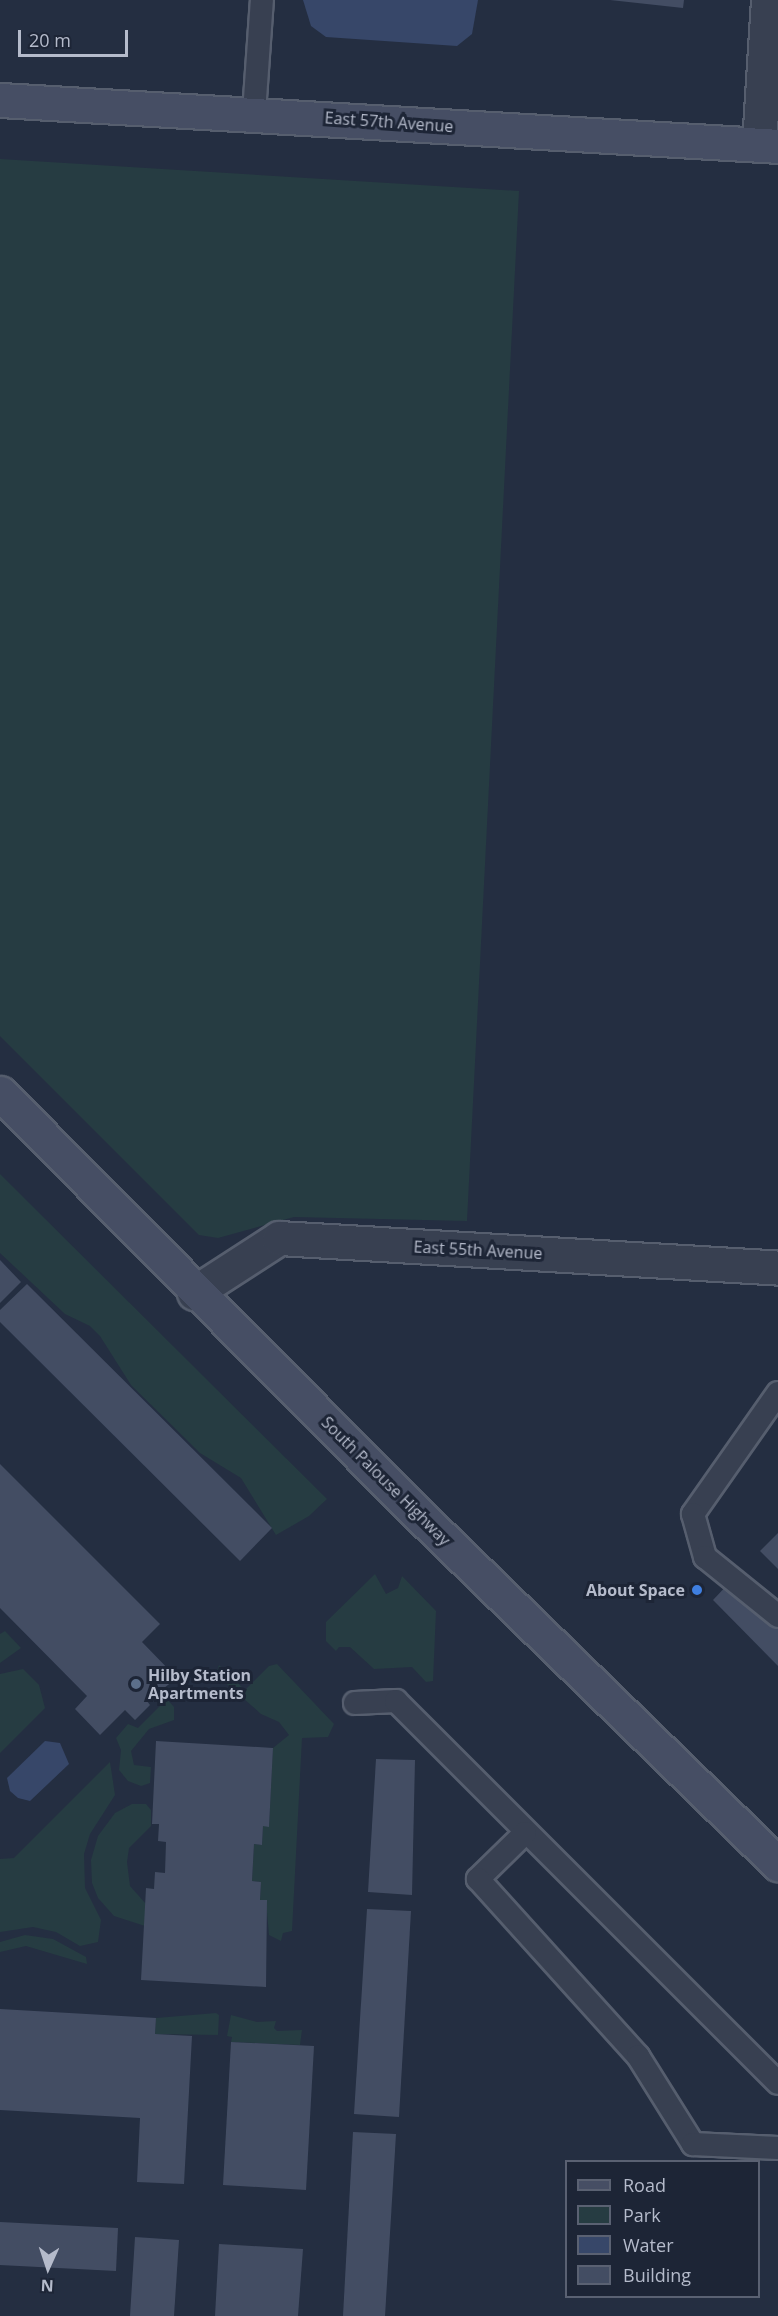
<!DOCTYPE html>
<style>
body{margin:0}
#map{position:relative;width:778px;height:2316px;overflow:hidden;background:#242e41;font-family:"Open Sans",sans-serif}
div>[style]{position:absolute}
.green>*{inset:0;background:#263c42}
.water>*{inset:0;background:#374769}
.building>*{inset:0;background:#434d63}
.roads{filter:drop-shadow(2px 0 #565e6e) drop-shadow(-2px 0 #565e6e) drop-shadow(0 2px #565e6e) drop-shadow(0 -2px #565e6e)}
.lane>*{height:22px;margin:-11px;padding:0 11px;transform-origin:11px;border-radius:11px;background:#384051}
.street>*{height:33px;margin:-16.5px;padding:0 16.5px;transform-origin:16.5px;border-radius:16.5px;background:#384051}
.secondary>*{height:33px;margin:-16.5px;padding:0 16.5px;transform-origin:16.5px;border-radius:16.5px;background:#464e64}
.dots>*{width:16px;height:16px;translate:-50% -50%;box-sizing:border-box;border:3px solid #1d2536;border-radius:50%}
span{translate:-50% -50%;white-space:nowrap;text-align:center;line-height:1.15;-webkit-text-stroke:6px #1d2536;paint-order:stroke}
.street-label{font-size:16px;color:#b5bbcb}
.poi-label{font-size:16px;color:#b5bbcb;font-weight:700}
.right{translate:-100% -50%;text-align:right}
.left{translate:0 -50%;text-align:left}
.legend{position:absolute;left:565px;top:2160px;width:195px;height:138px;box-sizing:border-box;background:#1d2536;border:2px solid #5a6172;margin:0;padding:8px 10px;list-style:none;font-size:18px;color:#b5bbcb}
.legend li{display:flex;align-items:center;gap:12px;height:30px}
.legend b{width:30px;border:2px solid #5a6172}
.north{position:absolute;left:18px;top:2238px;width:60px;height:60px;-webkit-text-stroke:4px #1d2536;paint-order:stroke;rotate:183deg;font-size:16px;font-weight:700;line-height:24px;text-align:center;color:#b5bbcb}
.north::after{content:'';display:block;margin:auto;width:21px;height:27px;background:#b5bbcb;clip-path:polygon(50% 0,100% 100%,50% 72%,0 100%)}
.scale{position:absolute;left:18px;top:30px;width:110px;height:27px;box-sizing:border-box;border:3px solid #b5bbcb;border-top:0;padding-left:8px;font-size:18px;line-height:21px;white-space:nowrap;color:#b5bbcb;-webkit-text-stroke:4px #1d2536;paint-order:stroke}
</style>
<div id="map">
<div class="green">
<div style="clip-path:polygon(0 159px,519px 191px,467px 1221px,294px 1217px,218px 1238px,199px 1235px,0 1036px)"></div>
<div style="clip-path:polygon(0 1174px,178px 1351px,327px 1499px,309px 1516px,276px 1535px,241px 1478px,200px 1453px,131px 1385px,100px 1336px,90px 1326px,65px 1314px,0 1253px)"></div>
<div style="clip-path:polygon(375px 1574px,386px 1594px,398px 1588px,402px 1576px,436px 1611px,433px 1681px,426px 1682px,412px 1667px,374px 1669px,350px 1647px,339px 1647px,336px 1651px,326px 1641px,326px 1622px)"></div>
<div style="clip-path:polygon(5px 1631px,21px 1648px,0 1663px,0 1634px)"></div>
<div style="clip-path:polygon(277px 1664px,334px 1724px,328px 1737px,302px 1738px,292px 1931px,283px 1933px,281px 1941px,269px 1935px,266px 1901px,260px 1900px,261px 1882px,252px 1881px,254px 1844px,262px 1845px,263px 1826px,269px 1826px,273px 1748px,289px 1735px,279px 1722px,261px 1714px,220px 1678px,217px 1671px,219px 1665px,245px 1690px,269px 1666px)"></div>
<div style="clip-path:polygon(23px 1669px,39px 1685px,45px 1708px,0 1753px,0 1674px)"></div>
<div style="clip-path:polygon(167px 1699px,174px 1707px,174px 1720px,149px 1729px,131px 1751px,134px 1765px,151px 1767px,150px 1783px,141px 1786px,128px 1781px,119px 1770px,121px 1750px,116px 1738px,128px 1724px,138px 1728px)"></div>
<div style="clip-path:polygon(110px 1762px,115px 1795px,90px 1834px,84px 1854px,85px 1888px,101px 1920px,98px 1942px,80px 1946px,56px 1932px,33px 1927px,0 1932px,0 1859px,14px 1858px)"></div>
<div style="clip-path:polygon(132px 1804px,146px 1804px,151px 1810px,151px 1826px,129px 1848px,127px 1862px,130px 1886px,146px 1904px,145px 1926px,114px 1916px,98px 1898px,92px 1883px,91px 1860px,98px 1836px,115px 1813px)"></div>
<div style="clip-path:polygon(25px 1935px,53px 1939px,86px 1957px,87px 1964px,26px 1946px,0 1952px,0 1942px)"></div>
<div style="clip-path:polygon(216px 2013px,219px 2015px,218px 2035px,155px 2034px,156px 2018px)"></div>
<div style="clip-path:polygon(231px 2015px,257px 2022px,276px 2021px,274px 2028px,277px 2031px,302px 2030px,300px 2045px,231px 2042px,232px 2037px,227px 2036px)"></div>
</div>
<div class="water">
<div style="clip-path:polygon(303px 0,478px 0,472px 34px,457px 46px,326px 37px,311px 26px)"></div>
<div style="clip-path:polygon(45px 1741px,60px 1743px,69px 1764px,30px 1801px,18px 1798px,10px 1791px,7px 1778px)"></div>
</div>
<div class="building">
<div style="clip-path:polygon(610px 0,684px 0,683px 8px)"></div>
<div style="clip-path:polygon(0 1260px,21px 1282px,0 1303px)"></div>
<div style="clip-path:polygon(27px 1284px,272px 1528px,240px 1561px,0 1322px,0 1310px)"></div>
<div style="clip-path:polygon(0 1464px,160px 1624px,142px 1642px,177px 1678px,147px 1701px,150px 1705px,135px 1720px,125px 1710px,100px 1735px,75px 1709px,87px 1696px,0 1608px)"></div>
<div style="clip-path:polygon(778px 1533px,778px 1569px,760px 1551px)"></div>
<div style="clip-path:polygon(731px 1581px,778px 1628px,778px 1666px,713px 1600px)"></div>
<div style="clip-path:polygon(156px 1741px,273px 1748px,269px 1827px,263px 1826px,262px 1845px,254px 1844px,252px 1881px,261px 1882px,260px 1900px,267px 1900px,266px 1987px,141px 1980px,146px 1888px,154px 1889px,155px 1872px,165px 1873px,166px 1842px,158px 1841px,159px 1824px,152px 1824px)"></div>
<div style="clip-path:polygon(376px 1759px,415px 1760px,412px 1895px,368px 1892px)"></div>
<div style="clip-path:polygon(367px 1909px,411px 1911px,399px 2117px,354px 2114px)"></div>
<div style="clip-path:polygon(0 2009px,156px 2018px,155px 2034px,192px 2036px,184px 2184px,137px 2182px,140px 2118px,0 2110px)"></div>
<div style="clip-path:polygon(231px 2042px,314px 2046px,306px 2190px,223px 2185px)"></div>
<div style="clip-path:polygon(353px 2132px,396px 2134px,385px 2316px,343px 2316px)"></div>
<div style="clip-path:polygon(0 2222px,118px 2228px,116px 2271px,0 2265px)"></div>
<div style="clip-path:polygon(135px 2237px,179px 2240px,174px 2316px,130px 2316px)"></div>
<div style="clip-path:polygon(219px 2244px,303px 2249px,298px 2316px,215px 2316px)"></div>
</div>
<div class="roads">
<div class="lane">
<div style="left:254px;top:113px;width:113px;rotate:-86deg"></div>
<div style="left:778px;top:1393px;width:148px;rotate:125.1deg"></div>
<div style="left:693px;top:1514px;width:45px;rotate:74.4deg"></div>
<div style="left:705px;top:1557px;width:94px;rotate:38.9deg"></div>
<div style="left:355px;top:1703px;width:41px;rotate:-2.8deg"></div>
<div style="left:396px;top:1701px;width:540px;rotate:45deg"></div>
<div style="left:525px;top:1833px;width:66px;rotate:135.6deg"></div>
<div style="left:478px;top:1879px;width:239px;rotate:47.9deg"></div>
<div style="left:638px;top:2056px;width:104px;rotate:58deg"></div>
<div style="left:693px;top:2144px;width:85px;rotate:2.7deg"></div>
</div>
<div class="street">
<div style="left:759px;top:144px;width:144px;rotate:-86.4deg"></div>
<div style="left:194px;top:1293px;width:101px;rotate:-32.9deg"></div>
<div style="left:279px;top:1238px;width:500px;rotate:3.4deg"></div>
</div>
<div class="secondary">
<div style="left:0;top:100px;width:779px;rotate:3.38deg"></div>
<div style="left:0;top:1093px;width:592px;rotate:45.21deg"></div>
<div style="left:417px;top:1513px;width:504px;rotate:44.2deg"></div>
</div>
</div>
<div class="dots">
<div style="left:697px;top:1590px;background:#3f7fe0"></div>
<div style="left:136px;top:1684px;background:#5c6f8a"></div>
</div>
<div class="street-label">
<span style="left:389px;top:122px;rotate:4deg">East 57th Avenue</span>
<span style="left:478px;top:1250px;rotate:3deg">East 55th Avenue</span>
<span style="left:386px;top:1481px;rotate:45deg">South Palouse Highway</span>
</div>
<div class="poi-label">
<span class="right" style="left:685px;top:1590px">About Space</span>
<span class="left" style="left:148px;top:1684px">Hilby Station<br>Apartments</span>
</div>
<ul class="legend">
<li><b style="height:8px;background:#464e64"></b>Road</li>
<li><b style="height:16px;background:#263c42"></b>Park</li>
<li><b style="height:16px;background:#374769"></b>Water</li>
<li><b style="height:16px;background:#434d63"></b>Building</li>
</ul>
<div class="north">N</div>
<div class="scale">20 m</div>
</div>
